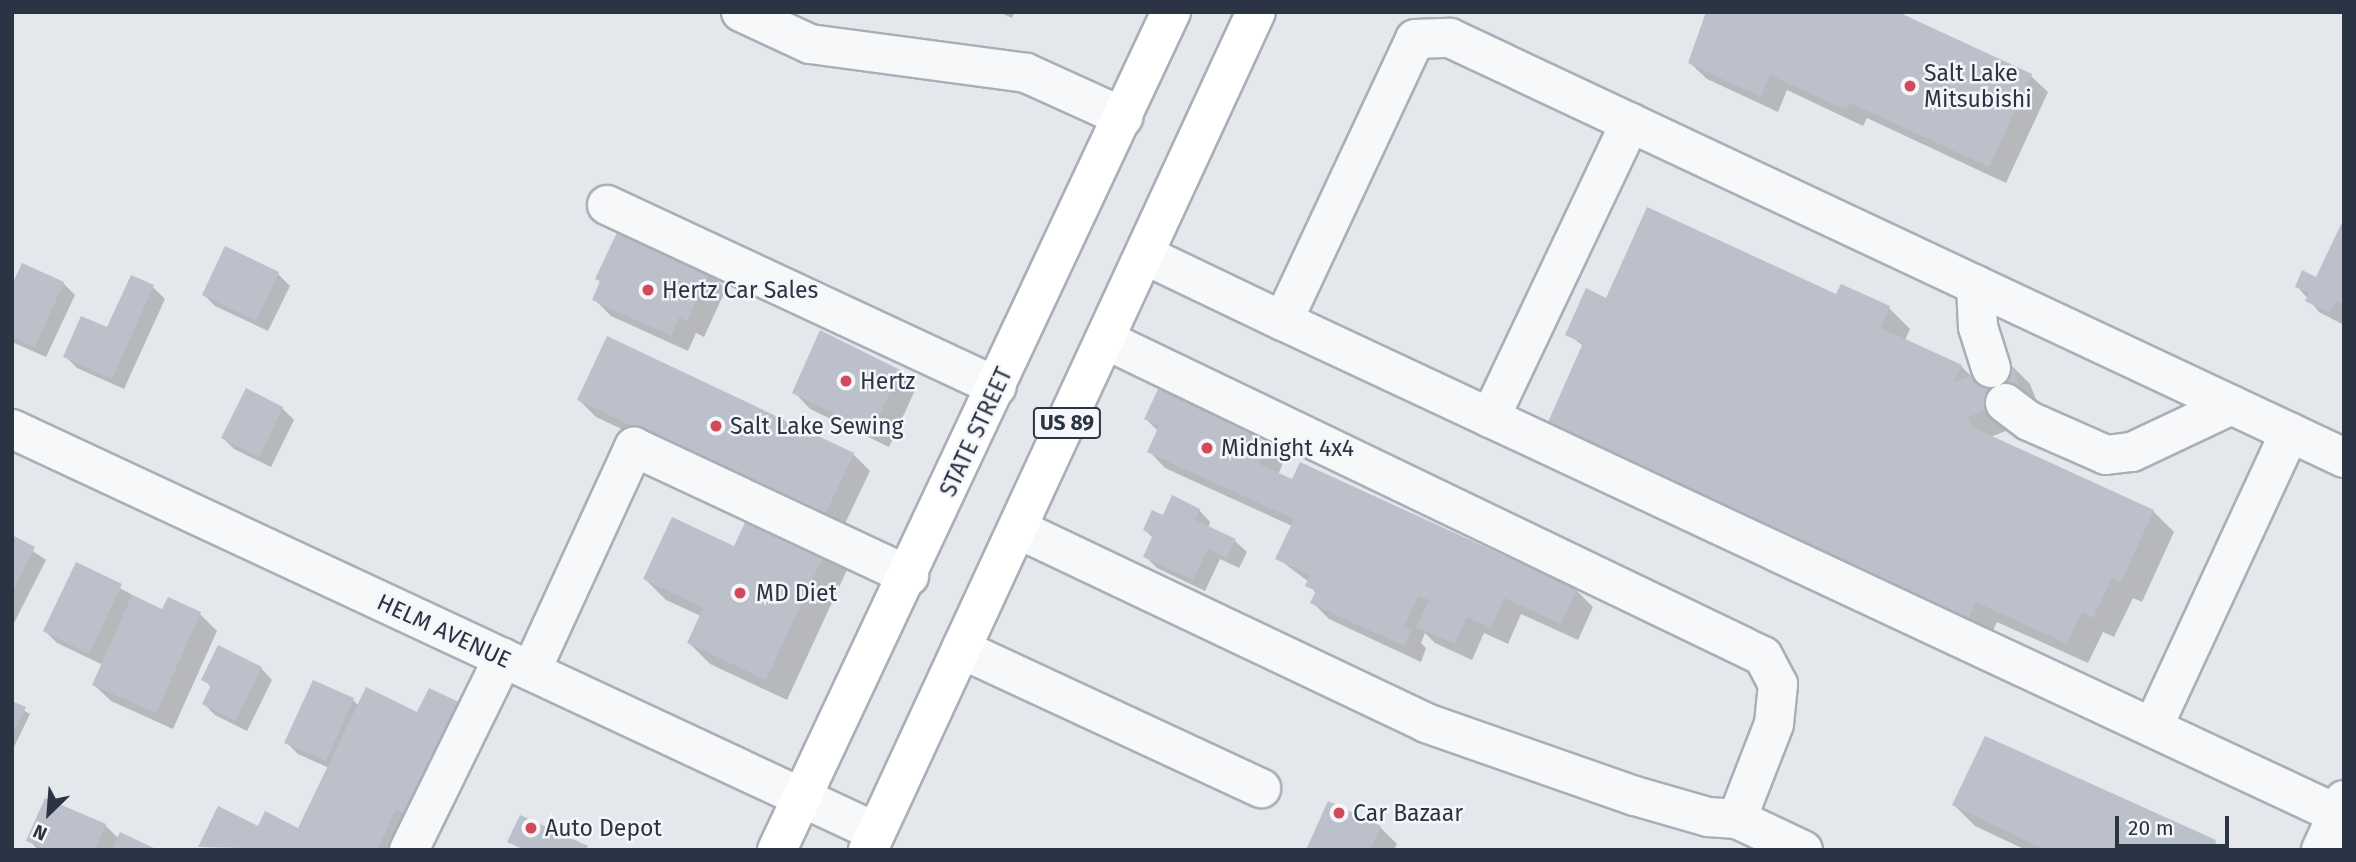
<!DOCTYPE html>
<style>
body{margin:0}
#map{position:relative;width:2356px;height:862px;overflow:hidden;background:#e4e7ec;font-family:"Fira Sans",sans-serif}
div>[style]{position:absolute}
.shadow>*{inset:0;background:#0003}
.building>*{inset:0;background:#bbc0ca}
.roads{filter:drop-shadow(2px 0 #a9aeb7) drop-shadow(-2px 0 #a9aeb7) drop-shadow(0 2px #a9aeb7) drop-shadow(0 -2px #a9aeb7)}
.minor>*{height:38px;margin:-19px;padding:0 19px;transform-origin:19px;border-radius:19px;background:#f7f8fa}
.major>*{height:38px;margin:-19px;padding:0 19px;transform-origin:19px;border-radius:19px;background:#fff}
.dots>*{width:19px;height:19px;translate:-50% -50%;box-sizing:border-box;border:4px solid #f4f6f9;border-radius:50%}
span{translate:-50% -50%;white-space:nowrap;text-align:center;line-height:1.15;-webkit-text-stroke:5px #f4f6f9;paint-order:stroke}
.shield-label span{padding:2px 5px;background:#f4f6f9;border:2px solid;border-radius:5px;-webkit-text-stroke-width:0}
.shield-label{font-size:21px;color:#2b3445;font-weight:700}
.poi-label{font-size:23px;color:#2b3445}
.left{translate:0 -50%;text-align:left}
.street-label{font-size:23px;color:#2b3445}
.frame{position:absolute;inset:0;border:14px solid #2b3445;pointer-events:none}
.north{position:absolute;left:14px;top:778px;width:70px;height:70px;-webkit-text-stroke:5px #f4f6f9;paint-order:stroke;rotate:205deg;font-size:19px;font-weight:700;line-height:28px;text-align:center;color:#2b3445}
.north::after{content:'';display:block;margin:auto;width:24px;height:32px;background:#2b3445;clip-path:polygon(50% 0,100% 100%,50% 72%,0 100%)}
.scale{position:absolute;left:2115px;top:816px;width:114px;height:32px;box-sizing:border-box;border:4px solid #2b3445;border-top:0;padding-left:9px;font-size:21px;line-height:24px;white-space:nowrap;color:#2b3445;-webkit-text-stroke:5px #f4f6f9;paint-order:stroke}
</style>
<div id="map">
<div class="shadow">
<div style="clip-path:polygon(999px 12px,1015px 12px,1012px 18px)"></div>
<div style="clip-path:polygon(1707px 12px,2031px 76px,2048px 92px,2006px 183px,1867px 118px,1863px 126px,1787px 90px,1778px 112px,1707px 79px,1690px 63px)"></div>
<div style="clip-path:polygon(2344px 222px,2344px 320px,2342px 324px,2319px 312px,2297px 286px,2317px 279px)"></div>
<div style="clip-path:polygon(226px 249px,278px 274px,290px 286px,268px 331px,215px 306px,204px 295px)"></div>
<div style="clip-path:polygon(709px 272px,726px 289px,704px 337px,696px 333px,688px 351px,611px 316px,594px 299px,601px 282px,598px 279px)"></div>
<div style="clip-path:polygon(63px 283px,75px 295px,46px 357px,12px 342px,12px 289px)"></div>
<div style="clip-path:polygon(1842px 286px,1889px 308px,1910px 329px,1905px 340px,1961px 366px,1972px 377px,2009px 363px,2030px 384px,2043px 417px,1990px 437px,2153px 511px,2174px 532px,2142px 602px,2133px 598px,2114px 637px,2103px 632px,2088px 663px,1997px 622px,1988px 641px,1567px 334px,1607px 300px,1837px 297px)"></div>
<div style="clip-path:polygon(153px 287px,165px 299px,124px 389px,77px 368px,65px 356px,108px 330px)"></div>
<div style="clip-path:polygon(899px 371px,916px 388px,889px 447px,810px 409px,794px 392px)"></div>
<div style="clip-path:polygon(579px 400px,853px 454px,870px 471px,841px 532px,596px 417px)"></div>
<div style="clip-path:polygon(282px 408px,294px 420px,271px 467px,234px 449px,223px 438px)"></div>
<div style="clip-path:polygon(1146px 419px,1250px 428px,1283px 463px,1278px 475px,1576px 590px,1593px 607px,1578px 640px,1521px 614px,1508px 644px,1484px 633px,1472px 660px,1435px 643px,1425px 633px,1421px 643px,1426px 648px,1421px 662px,1329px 619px,1312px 602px,1316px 594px,1309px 582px,1277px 558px,1292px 526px,1165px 468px,1149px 451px,1158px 431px)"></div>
<div style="clip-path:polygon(1199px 510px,1210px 522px,1208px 528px,1235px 541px,1247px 552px,1239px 568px,1220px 559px,1205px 591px,1157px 568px,1145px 556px,1153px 538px,1145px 530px,1164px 518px)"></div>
<div style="clip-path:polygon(12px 537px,46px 560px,12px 627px)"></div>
<div style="clip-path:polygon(735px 548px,826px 550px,847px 570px,787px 700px,710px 664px,689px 643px,701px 616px,666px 600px,645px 579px)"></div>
<div style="clip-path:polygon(76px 565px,163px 611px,200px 614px,217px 631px,173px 729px,111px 701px,94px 685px,103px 665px,57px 643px,45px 631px)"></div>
<div style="clip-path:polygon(261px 668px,272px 680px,247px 731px,215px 715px,204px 704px,211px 687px,203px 679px)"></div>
<div style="clip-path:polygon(353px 700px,359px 706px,418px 714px,407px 850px,200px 847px,259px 828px,299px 830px,329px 768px,298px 754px,286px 742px)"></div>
<div style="clip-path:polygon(12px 703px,30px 714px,14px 747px,12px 746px)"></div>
<div style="clip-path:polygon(1954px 805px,2215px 842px,2223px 850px,2026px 850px,1975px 826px)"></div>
<div style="clip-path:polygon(105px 825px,119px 839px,154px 850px,38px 850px,29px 840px)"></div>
<div style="clip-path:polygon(1380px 827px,1397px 844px,1394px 850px,1308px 850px)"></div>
</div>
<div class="building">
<div style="clip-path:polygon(1706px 12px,1898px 12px,2032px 74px,1989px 167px,1850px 103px,1846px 110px,1770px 75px,1761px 97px,1688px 63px)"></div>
<div style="clip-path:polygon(1647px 207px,1836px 294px,1841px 284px,1890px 306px,1881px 328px,1962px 365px,1954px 382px,2010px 361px,2023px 396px,1968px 417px,1972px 427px,2154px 510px,2121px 582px,2112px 578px,2093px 618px,2082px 612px,2067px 644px,1976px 602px,1967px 621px,1545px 429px,1583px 343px,1565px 335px,1586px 288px,1606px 298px)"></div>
<div style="clip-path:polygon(2344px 218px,2344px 305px,2336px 301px,2330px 313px,2305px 301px,2309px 293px,2295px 287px,2302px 270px,2316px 277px)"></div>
<div style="clip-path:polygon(619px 228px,710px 270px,687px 321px,679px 317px,671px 336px,592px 300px,600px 281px,595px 279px)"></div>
<div style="clip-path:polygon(225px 246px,279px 272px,256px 321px,202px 295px)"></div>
<div style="clip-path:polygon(22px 263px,64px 282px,35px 347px,12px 337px,12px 285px)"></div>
<div style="clip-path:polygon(131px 275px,154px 285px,112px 379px,63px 357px,81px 316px,107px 327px)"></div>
<div style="clip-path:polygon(820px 330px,900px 370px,872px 432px,792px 393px)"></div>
<div style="clip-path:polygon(607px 336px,854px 453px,824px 517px,577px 400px)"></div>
<div style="clip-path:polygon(1160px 385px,1251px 427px,1248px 435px,1268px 444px,1259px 464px,1292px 479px,1300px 462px,1577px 589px,1561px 624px,1504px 598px,1491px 628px,1467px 617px,1455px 644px,1416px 627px,1429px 600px,1418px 596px,1404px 627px,1411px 630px,1404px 646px,1310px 603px,1316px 591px,1305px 586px,1310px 575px,1275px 559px,1294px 519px,1147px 452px,1159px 426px,1144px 419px)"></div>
<div style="clip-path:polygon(246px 388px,283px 407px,259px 457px,221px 438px)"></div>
<div style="clip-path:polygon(1172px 495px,1200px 509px,1195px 520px,1236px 539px,1227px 558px,1208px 549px,1193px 580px,1143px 557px,1153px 535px,1143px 530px,1152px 510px,1163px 515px)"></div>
<div style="clip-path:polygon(750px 512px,827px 548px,766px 680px,687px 643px,703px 608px,643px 579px,672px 517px,734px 546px)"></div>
<div style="clip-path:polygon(12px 535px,35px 547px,12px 593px)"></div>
<div style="clip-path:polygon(76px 562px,122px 584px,89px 654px,43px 631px)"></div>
<div style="clip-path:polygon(132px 595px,162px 609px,168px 597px,201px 612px,156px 713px,92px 685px)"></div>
<div style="clip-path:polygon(218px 645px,262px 667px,235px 721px,202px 704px,211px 685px,201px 680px)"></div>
<div style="clip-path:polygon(313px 680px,354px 698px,326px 761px,284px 743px)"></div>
<div style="clip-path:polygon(366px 687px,417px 712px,429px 688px,463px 704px,409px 816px,396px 809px,377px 850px,198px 847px,218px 806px,258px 826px,265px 811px,298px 828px)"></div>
<div style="clip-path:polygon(12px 701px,26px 707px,12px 735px)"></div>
<div style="clip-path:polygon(1985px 736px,2216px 840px,2211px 850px,2046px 850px,1952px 805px)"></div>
<div style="clip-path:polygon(45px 798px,106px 824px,95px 850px,47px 850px,26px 841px)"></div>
<div style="clip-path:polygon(1328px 801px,1381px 826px,1370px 850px,1306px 850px)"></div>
<div style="clip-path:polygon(520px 815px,588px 846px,586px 850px,525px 850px,507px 842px)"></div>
<div style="clip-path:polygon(120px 832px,158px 850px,112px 850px)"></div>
</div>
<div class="roads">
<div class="minor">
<div style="left:741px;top:12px;width:76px;rotate:24.9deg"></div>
<div style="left:810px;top:44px;width:218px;rotate:7.6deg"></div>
<div style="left:1026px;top:73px;width:107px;rotate:24.4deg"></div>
<div style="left:607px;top:205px;width:430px;rotate:25deg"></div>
<div style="left:1145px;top:255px;width:153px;rotate:25.6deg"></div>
<div style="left:1976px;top:285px;width:42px;rotate:87.3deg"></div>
<div style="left:1978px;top:327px;width:43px;rotate:72.4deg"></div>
<div style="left:1106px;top:340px;width:729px;rotate:25.69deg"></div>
<div style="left:1763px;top:656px;width:32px;rotate:62deg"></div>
<div style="left:1778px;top:684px;width:40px;rotate:95.7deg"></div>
<div style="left:1774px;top:724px;width:102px;rotate:111.3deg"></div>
<div style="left:1737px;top:819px;width:73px;rotate:25.2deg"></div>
<div style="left:2005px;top:403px;width:30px;rotate:37deg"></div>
<div style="left:2029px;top:421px;width:84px;rotate:23.8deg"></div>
<div style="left:2106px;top:455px;width:26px;rotate:-7deg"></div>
<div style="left:2132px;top:452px;width:110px;rotate:-25.2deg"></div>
<div style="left:1490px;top:418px;width:327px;rotate:-64.6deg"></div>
<div style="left:12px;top:429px;width:953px;rotate:25.01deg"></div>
<div style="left:1018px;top:529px;width:452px;rotate:25.4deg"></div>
<div style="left:1426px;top:723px;width:221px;rotate:19.3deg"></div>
<div style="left:1635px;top:796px;width:76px;rotate:16deg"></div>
<div style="left:1708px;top:817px;width:29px;rotate:4deg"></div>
<div style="left:961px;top:649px;width:331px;rotate:24.9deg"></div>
<div style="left:531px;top:671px;width:247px;rotate:-65.3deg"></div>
<div style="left:634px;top:447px;width:304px;rotate:25.1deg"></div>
<div style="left:2153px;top:727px;width:325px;rotate:-65.1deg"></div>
<div style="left:2337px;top:814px;width:1164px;rotate:-154.93deg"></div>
<div style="left:1283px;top:321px;width:311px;rotate:-64.9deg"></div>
<div style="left:1415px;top:39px;width:35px;rotate:-2deg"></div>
<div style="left:1450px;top:38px;width:988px;rotate:25.16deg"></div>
<div style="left:409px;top:850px;width:214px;rotate:-63.9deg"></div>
<div style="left:2321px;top:850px;width:55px;rotate:-65.3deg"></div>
</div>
<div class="major">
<div style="left:777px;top:850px;width:926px;rotate:-64.82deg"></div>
<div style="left:868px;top:850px;width:923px;rotate:-65.16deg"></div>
</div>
</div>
<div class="dots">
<div style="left:1910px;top:86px;background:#d1495b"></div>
<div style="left:648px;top:290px;background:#d1495b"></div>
<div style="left:846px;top:381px;background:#d1495b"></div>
<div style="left:716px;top:426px;background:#d1495b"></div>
<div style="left:1207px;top:448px;background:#d1495b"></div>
<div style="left:740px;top:593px;background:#d1495b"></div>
<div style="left:1339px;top:813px;background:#d1495b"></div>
<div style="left:531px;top:828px;background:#d1495b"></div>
</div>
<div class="shield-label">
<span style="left:1067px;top:423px">US 89</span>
</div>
<div class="poi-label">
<span class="left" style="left:1924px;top:86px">Salt Lake<br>Mitsubishi</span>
<span class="left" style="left:662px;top:290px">Hertz Car Sales</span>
<span class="left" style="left:860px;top:381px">Hertz</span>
<span class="left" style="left:730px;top:426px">Salt Lake Sewing</span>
<span class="left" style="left:1221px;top:448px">Midnight 4x4</span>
<span class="left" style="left:756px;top:593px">MD Diet</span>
<span class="left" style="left:1353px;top:813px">Car Bazaar</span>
<span class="left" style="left:545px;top:828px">Auto Depot</span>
</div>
<div class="street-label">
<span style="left:976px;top:432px;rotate:-65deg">STATE STREET</span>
<span style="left:444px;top:631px;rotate:25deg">HELM AVENUE</span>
</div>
<div class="frame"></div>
<div class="north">N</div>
<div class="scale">20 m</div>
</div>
